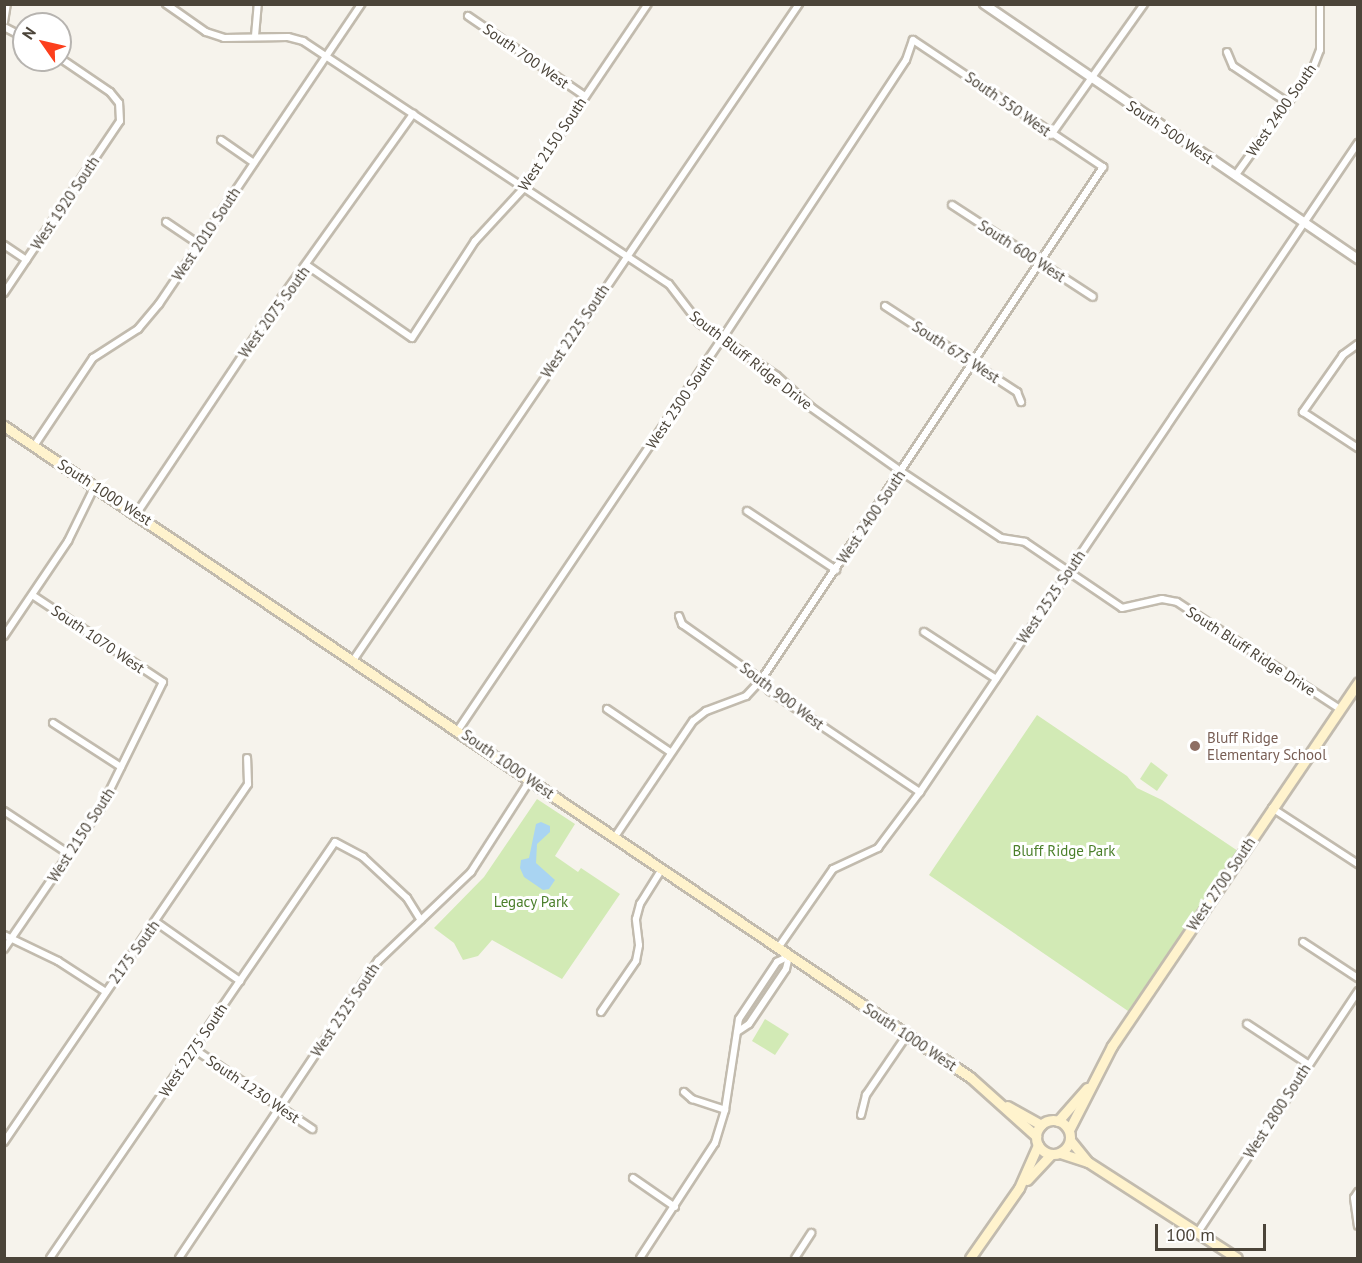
<!DOCTYPE html>
<style>
body{margin:0}
#map{position:relative;width:1362px;height:1263px;overflow:hidden;background:#f6f3ec;font-family:"PT Sans",sans-serif}
div>[style]{position:absolute}
.green>*{inset:0;background:#d2eab5}
.water>*{inset:0;background:#a9d4f2}
.roads{filter:drop-shadow(2px 0 #c2bbae) drop-shadow(-2px 0 #c2bbae) drop-shadow(0 2px #c2bbae) drop-shadow(0 -2px #c2bbae)}
.minor>*{height:6px;margin:-3px;padding:0 3px;transform-origin:3px;border-radius:3px;background:#fff}
.tertiary>*{height:8px;margin:-4px;padding:0 4px;transform-origin:4px;border-radius:4px;background:#fff}
.secondary>*{height:9px;margin:-4.5px;padding:0 4.5px;transform-origin:4.5px;border-radius:4.5px;background:#fff3cd}
.secondary>.ring{margin:-4.5px;padding:0;box-sizing:content-box;background:none;border:9px solid #fff3cd;border-radius:50%}
.dots>*{width:16px;height:16px;translate:-50% -50%;box-sizing:border-box;border:3px solid #fff;border-radius:50%}
span{translate:-50% -50%;white-space:nowrap;text-align:center;line-height:1.15;-webkit-text-stroke:6px #fff;paint-order:stroke}
.street-label{font-size:15px;color:#4b4439}
.education-label{font-size:15px;color:#785e54}
.left{translate:0 -50%;text-align:left}
.park-label{font-size:15px;color:#4a7f2a}
.frame{position:absolute;inset:0;border:6px solid #4b4439;pointer-events:none}
.north{position:absolute;left:12px;top:12px;width:60px;height:60px;box-sizing:border-box;background:#fff;border:2px solid #b7b4b0;border-radius:50%;rotate:304deg;font-size:16px;font-weight:700;line-height:24px;text-align:center;color:#4b4439}
.north::after{content:'';display:block;margin:auto;width:21px;height:27px;background:#fc3f1d;clip-path:polygon(50% 0,100% 100%,50% 72%,0 100%)}
.scale{position:absolute;left:1155px;top:1224px;width:111px;height:27px;box-sizing:border-box;border:3px solid #4b4439;border-top:0;padding-left:8px;font-size:18px;line-height:21px;white-space:nowrap;color:#4b4439;-webkit-text-stroke:4px #fff;paint-order:stroke}
</style>
<div id="map">
<div class="green">
<div style="clip-path:polygon(1037px 715px,1127px 776px,1137px 788px,1162px 800px,1238px 851px,1131px 1013px,929px 875px)"></div>
<div style="clip-path:polygon(1151px 762px,1168px 775px,1157px 791px,1140px 779px)"></div>
<div style="clip-path:polygon(537px 799px,575px 824px,555px 856px,578px 872px,581px 868px,620px 894px,562px 979px,492px 940px,478px 956px,463px 960px,454px 943px,434px 928px,484px 877px)"></div>
<div style="clip-path:polygon(765px 1019px,789px 1034px,775px 1055px,752px 1041px)"></div>
</div>
<div class="water">
<div style="clip-path:polygon(541px 822px,550px 826px,550px 832px,537px 844px,536px 863px,555px 880px,549px 889px,543px 890px,524px 877px,520px 868px,521px 860px,529px 858px,536px 824px)"></div>
</div>
<div class="roads">
<div class="minor">
<div style="left:166px;top:4px;width:49px;rotate:35deg"></div>
<div style="left:206px;top:32px;width:19px;rotate:18deg"></div>
<div style="left:224px;top:38px;width:64px;rotate:-0.9deg"></div>
<div style="left:288px;top:37px;width:16px;rotate:15deg"></div>
<div style="left:303px;top:41px;width:439px;rotate:33.6deg"></div>
<div style="left:669px;top:284px;width:49px;rotate:52.4deg"></div>
<div style="left:699px;top:323px;width:94px;rotate:34.2deg"></div>
<div style="left:777px;top:376px;width:47px;rotate:42.4deg"></div>
<div style="left:812px;top:408px;width:110px;rotate:35.4deg"></div>
<div style="left:902px;top:472px;width:119px;rotate:33.7deg"></div>
<div style="left:1001px;top:538px;width:24px;rotate:9deg"></div>
<div style="left:1025px;top:542px;width:117px;rotate:34.2deg"></div>
<div style="left:1122px;top:608px;width:41px;rotate:-12.7deg"></div>
<div style="left:1162px;top:599px;width:15px;rotate:11deg"></div>
<div style="left:1177px;top:602px;width:195px;rotate:33.3deg"></div>
<div style="left:468px;top:16px;width:142px;rotate:34.4deg"></div>
<div style="left:4px;top:22px;width:18px;rotate:-81deg"></div>
<div style="left:4px;top:27px;width:22px;rotate:27deg"></div>
<div style="left:255px;top:36px;width:32px;rotate:-85deg"></div>
<div style="left:1227px;top:52px;width:15px;rotate:67deg"></div>
<div style="left:1233px;top:66px;width:66px;rotate:33.9deg"></div>
<div style="left:1051px;top:135px;width:161px;rotate:-54.6deg"></div>
<div style="left:221px;top:140px;width:40px;rotate:34.9deg"></div>
<div style="left:1235px;top:176px;width:133px;rotate:-54.2deg"></div>
<div style="left:1313px;top:68px;width:19px;rotate:-69deg"></div>
<div style="left:1320px;top:50px;width:46px;rotate:-90deg"></div>
<div style="left:952px;top:205px;width:168px;rotate:33.1deg"></div>
<div style="left:166px;top:222px;width:40px;rotate:34deg"></div>
<div style="left:4px;top:245px;width:27px;rotate:34deg"></div>
<div style="left:308px;top:266px;width:126px;rotate:34.7deg"></div>
<div style="left:412px;top:338px;width:116px;rotate:-57deg"></div>
<div style="left:475px;top:241px;width:71px;rotate:-47.3deg"></div>
<div style="left:523px;top:189px;width:223px;rotate:-56deg"></div>
<div style="left:4px;top:293px;width:207px;rotate:-56deg"></div>
<div style="left:120px;top:121px;width:18px;rotate:-93deg"></div>
<div style="left:119px;top:103px;width:14px;rotate:-129deg"></div>
<div style="left:110px;top:92px;width:60px;rotate:-145.8deg"></div>
<div style="left:885px;top:306px;width:158px;rotate:33.1deg"></div>
<div style="left:1017px;top:392px;width:11px;rotate:68deg"></div>
<div style="left:1358px;top:344px;width:19px;rotate:144deg"></div>
<div style="left:1343px;top:355px;width:70px;rotate:125.1deg"></div>
<div style="left:1303px;top:412px;width:66px;rotate:33.2deg"></div>
<div style="left:34px;top:446px;width:106px;rotate:-56.2deg"></div>
<div style="left:93px;top:358px;width:54px;rotate:-32.8deg"></div>
<div style="left:138px;top:329px;width:33px;rotate:-50deg"></div>
<div style="left:159px;top:304px;width:362px;rotate:-56deg"></div>
<div style="left:747px;top:511px;width:107px;rotate:33.5deg"></div>
<div style="left:137px;top:513px;width:252px;rotate:-56.2deg"></div>
<div style="left:277px;top:304px;width:234px;rotate:-54.4deg"></div>
<div style="left:679px;top:616px;width:9px;rotate:69deg"></div>
<div style="left:682px;top:624px;width:87px;rotate:35.2deg"></div>
<div style="left:753px;top:674px;width:24px;rotate:45deg"></div>
<div style="left:770px;top:691px;width:181px;rotate:34deg"></div>
<div style="left:924px;top:632px;width:86px;rotate:33.1deg"></div>
<div style="left:4px;top:636px;width:115px;rotate:-56deg"></div>
<div style="left:68px;top:541px;width:61px;rotate:-63.9deg"></div>
<div style="left:354px;top:659px;width:792px;rotate:-55.81deg"></div>
<div style="left:607px;top:709px;width:76px;rotate:34.3deg"></div>
<div style="left:53px;top:723px;width:81px;rotate:32.9deg"></div>
<div style="left:458px;top:730px;width:472px;rotate:-56deg"></div>
<div style="left:722px;top:339px;width:334px;rotate:-56.6deg"></div>
<div style="left:906px;top:60px;width:21px;rotate:-71deg"></div>
<div style="left:913px;top:40px;width:229px;rotate:33.8deg"></div>
<div style="left:1103px;top:167px;width:617px;rotate:123.69deg"></div>
<div style="left:761px;top:680px;width:22px;rotate:133deg"></div>
<div style="left:746px;top:696px;width:43px;rotate:159.4deg"></div>
<div style="left:706px;top:711px;width:16px;rotate:142deg"></div>
<div style="left:693px;top:721px;width:141px;rotate:124deg"></div>
<div style="left:1272px;top:808px;width:103px;rotate:33.1deg"></div>
<div style="left:4px;top:811px;width:78px;rotate:33.5deg"></div>
<div style="left:156px;top:922px;width:103px;rotate:35.1deg"></div>
<div style="left:4px;top:935px;width:60px;rotate:25.7deg"></div>
<div style="left:58px;top:961px;width:57px;rotate:32.9deg"></div>
<div style="left:1303px;top:942px;width:66px;rotate:33.2deg"></div>
<div style="left:778px;top:948px;width:96px;rotate:-55.2deg"></div>
<div style="left:833px;top:869px;width:50px;rotate:-25deg"></div>
<div style="left:878px;top:848px;width:70px;rotate:-53.1deg"></div>
<div style="left:920px;top:792px;width:783px;rotate:-55.99deg"></div>
<div style="left:4px;top:949px;width:173px;rotate:-55.6deg"></div>
<div style="left:102px;top:806px;width:138px;rotate:-63.8deg"></div>
<div style="left:163px;top:682px;width:157px;rotate:-146.4deg"></div>
<div style="left:601px;top:1012px;width:62px;rotate:-55.5deg"></div>
<div style="left:636px;top:961px;width:16px;rotate:-79deg"></div>
<div style="left:639px;top:945px;width:26px;rotate:-97deg"></div>
<div style="left:636px;top:919px;width:16px;rotate:-75deg"></div>
<div style="left:640px;top:904px;width:40px;rotate:-58deg"></div>
<div style="left:1247px;top:1024px;width:73px;rotate:33.3deg"></div>
<div style="left:737px;top:1032px;width:14px;rotate:-34deg"></div>
<div style="left:749px;top:1024px;width:66px;rotate:-56.1deg"></div>
<div style="left:786px;top:969px;width:13px;rotate:-77deg"></div>
<div style="left:194px;top:1049px;width:143px;rotate:34.1deg"></div>
<div style="left:684px;top:1092px;width:11px;rotate:41deg"></div>
<div style="left:692px;top:1099px;width:35px;rotate:18deg"></div>
<div style="left:861px;top:1115px;width:21px;rotate:-76deg"></div>
<div style="left:866px;top:1095px;width:73px;rotate:-55.7deg"></div>
<div style="left:4px;top:1142px;width:433px;rotate:-55.7deg"></div>
<div style="left:248px;top:784px;width:26px;rotate:-92deg"></div>
<div style="left:633px;top:1178px;width:51px;rotate:34.6deg"></div>
<div style="left:1358px;top:1192px;width:7px;rotate:124deg"></div>
<div style="left:1354px;top:1198px;width:28px;rotate:82deg"></div>
<div style="left:1198px;top:1232px;width:289px;rotate:-56.4deg"></div>
<div style="left:50px;top:1258px;width:504px;rotate:-55.59deg"></div>
<div style="left:335px;top:842px;width:32px;rotate:28deg"></div>
<div style="left:363px;top:857px;width:60px;rotate:43deg"></div>
<div style="left:407px;top:898px;width:26px;rotate:58deg"></div>
<div style="left:179px;top:1258px;width:358px;rotate:-56.2deg"></div>
<div style="left:378px;top:961px;width:129px;rotate:-43.7deg"></div>
<div style="left:471px;top:872px;width:109px;rotate:-57.3deg"></div>
<div style="left:640px;top:1258px;width:137px;rotate:-56.9deg"></div>
<div style="left:715px;top:1143px;width:34px;rotate:-73deg"></div>
<div style="left:725px;top:1110px;width:92px;rotate:-81.3deg"></div>
<div style="left:739px;top:1019px;width:69px;rotate:-56.3deg"></div>
<div style="left:777px;top:962px;width:13px;rotate:-27deg"></div>
<div style="left:795px;top:1258px;width:30px;rotate:-57deg"></div>
</div>
<div class="tertiary">
<div style="left:984px;top:4px;width:453px;rotate:34.3deg"></div>
</div>
<div class="secondary">
<div style="left:4px;top:426px;width:1165px;rotate:33.98deg"></div>
<div style="left:970px;top:1077px;width:89px;rotate:41.8deg"></div>
<div style="left:1007px;top:1106px;width:39px;rotate:29deg"></div>
<div class="ring" style="left:1036px;top:1120px;width:25px;height:25px"></div>
<div style="left:1058px;top:1121px;width:44px;rotate:-48.7deg"></div>
<div style="left:1069px;top:1130px;width:94px;rotate:-62.9deg"></div>
<div style="left:1112px;top:1046px;width:439px;rotate:-55.9deg"></div>
<div style="left:1070px;top:1140px;width:28px;rotate:51deg"></div>
<div style="left:1060px;top:1153px;width:29px;rotate:18deg"></div>
<div style="left:1088px;top:1162px;width:177px;rotate:32.8deg"></div>
<div style="left:1027px;top:1180px;width:35px;rotate:-47deg"></div>
<div style="left:970px;top:1258px;width:85px;rotate:-55deg"></div>
<div style="left:1019px;top:1188px;width:47px;rotate:-66.2deg"></div>
</div>
</div>
<div class="dots">
<div style="left:1195px;top:746px;background:#8d6e63"></div>
</div>
<div class="street-label">
<span style="left:526px;top:56px;rotate:35deg">South 700 West</span>
<span style="left:1008px;top:104px;rotate:35deg">South 550 West</span>
<span style="left:1281px;top:110px;rotate:-55deg">West 2400 South</span>
<span style="left:1170px;top:132px;rotate:34deg">South 500 West</span>
<span style="left:552px;top:144px;rotate:-56deg">West 2150 South</span>
<span style="left:65px;top:203px;rotate:-56deg">West 1920 South</span>
<span style="left:206px;top:234px;rotate:-56deg">West 2010 South</span>
<span style="left:1022px;top:251px;rotate:33deg">South 600 West</span>
<span style="left:274px;top:312px;rotate:-54deg">West 2075 South</span>
<span style="left:575px;top:331px;rotate:-56deg">West 2225 South</span>
<span style="left:956px;top:352px;rotate:33deg">South 675 West</span>
<span style="left:751px;top:360px;rotate:38deg">South Bluff Ridge Drive</span>
<span style="left:680px;top:402px;rotate:-56deg">West 2300 South</span>
<span style="left:105px;top:492px;rotate:33deg">South 1000 West</span>
<span style="left:871px;top:517px;rotate:-56deg">West 2400 South</span>
<span style="left:1051px;top:597px;rotate:-56deg">West 2525 South</span>
<span style="left:98px;top:639px;rotate:34deg">South 1070 West</span>
<span style="left:1251px;top:651px;rotate:33deg">South Bluff Ridge Drive</span>
<span style="left:782px;top:696px;rotate:37deg">South 900 West</span>
<span style="left:508px;top:764px;rotate:35deg">South 1000 West</span>
<span style="left:81px;top:835px;rotate:-57deg">West 2150 South</span>
<span style="left:1221px;top:884px;rotate:-56deg">West 2700 South</span>
<span style="left:134px;top:952px;rotate:-54deg">2175 South</span>
<span style="left:345px;top:1010px;rotate:-56deg">West 2325 South</span>
<span style="left:910px;top:1037px;rotate:34deg">South 1000 West</span>
<span style="left:193px;top:1050px;rotate:-56deg">West 2275 South</span>
<span style="left:253px;top:1089px;rotate:34deg">South 1230 West</span>
<span style="left:1277px;top:1111px;rotate:-57deg">West 2800 South</span>
</div>
<div class="education-label">
<span class="left" style="left:1207px;top:746px">Bluff Ridge<br>Elementary School</span>
</div>
<div class="park-label">
<span style="left:1064px;top:851px">Bluff Ridge Park</span>
<span style="left:531px;top:902px">Legacy Park</span>
</div>
<div class="frame"></div>
<div class="north">N</div>
<div class="scale">100 m</div>
</div>
